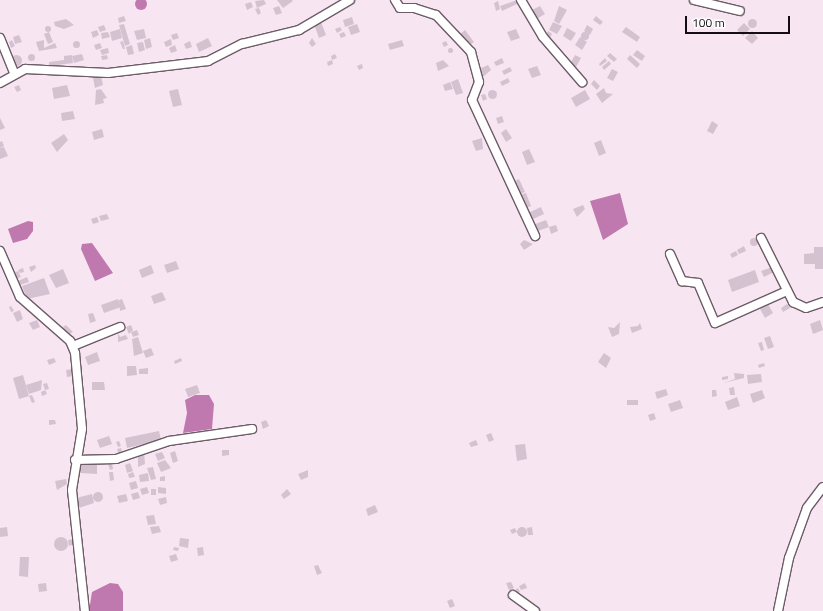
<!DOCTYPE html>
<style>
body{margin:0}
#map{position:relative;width:823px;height:611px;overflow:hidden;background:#f8e5f2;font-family:"Titillium Web",sans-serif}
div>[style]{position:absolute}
.water>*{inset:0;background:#c079af}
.round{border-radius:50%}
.building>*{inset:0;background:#d5c2d0}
.roads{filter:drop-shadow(1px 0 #6c5c67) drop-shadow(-1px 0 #6c5c67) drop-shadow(0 1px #6c5c67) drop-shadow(0 -1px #6c5c67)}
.minor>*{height:8px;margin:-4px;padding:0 4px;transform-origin:4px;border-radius:4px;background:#fff}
span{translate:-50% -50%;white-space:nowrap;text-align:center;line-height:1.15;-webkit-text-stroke:3px #fff;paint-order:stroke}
.scale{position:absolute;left:685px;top:16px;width:105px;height:18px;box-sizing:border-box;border:2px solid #140e12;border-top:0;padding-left:5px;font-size:12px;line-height:14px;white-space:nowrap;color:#140e12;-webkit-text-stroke:3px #fff;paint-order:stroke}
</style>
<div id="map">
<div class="water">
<div class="round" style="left:135px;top:-2px;width:12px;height:12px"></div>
<div style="clip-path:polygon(620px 193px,628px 224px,603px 240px,590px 201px)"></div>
<div style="clip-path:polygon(28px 221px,33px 222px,33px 231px,27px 239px,13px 243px,8px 229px)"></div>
<div style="clip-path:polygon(92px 243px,113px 273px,95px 281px,81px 249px,82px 244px)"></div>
<div style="clip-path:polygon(195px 395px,209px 395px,214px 404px,212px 429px,183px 433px,187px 413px,185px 400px)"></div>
<div style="clip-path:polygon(110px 583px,118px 584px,123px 592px,123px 611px,89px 611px,92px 592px)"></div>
</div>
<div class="building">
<div style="clip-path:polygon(264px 0,266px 4px,257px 8px,255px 1px)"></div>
<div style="clip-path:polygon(277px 0,292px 0,293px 1px,283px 8px)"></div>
<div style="clip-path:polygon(517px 0,519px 3px,502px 11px,500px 6px)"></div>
<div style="clip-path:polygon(498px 1px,500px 9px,496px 11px,494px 3px)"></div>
<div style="clip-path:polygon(251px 2px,253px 7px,247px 10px,245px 4px)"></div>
<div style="clip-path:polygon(279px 6px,282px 13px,276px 15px,273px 8px)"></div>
<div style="clip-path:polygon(540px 6px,545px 14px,535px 20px,530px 11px)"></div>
<div style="clip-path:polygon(559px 6px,567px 10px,559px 24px,554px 21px)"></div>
<div style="clip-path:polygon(259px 8px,261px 13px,258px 15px,255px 9px)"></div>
<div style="clip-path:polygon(124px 16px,126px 21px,119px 23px,118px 18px)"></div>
<div style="clip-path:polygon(596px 16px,603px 22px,600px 25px,593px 20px)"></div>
<div style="clip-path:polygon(352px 17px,354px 24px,345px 27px,343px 20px)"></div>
<div class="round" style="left:747.5px;top:18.5px;width:9px;height:9px"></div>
<div style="clip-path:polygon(66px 19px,74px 25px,64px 29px,55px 26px,54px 22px)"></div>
<div style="clip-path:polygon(321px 22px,326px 35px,319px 38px,314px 24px)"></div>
<div style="clip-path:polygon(553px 22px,562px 26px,557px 34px,549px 30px)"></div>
<div style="clip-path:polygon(744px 23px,750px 29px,743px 36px,737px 30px)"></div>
<div style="clip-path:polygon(124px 24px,130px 44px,125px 46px,119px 25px)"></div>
<div style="clip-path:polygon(357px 24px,360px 32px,351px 35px,348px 27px)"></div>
<div style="clip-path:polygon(104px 25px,106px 30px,100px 32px,98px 27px)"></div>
<div style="clip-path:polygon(587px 25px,593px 29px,590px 35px,584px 31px)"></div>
<div class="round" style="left:45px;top:26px;width:6px;height:6px"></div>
<div style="clip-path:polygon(340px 27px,342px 30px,337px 33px,335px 29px)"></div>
<div style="clip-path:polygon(626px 27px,640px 37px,637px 42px,622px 32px)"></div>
<div style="clip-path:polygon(567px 28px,576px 33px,571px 41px,563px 36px)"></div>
<div style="clip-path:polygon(120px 29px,122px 38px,112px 41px,110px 32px)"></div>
<div style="clip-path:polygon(144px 29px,146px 38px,137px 40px,134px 31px)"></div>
<div style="clip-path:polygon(516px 29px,520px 38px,511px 41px,507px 32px)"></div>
<div style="clip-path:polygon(97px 30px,99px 35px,93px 38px,91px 32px)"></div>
<div style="clip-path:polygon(465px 30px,474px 42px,468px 46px,459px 35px)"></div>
<div style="clip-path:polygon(548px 31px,552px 34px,550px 38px,545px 36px)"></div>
<div style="clip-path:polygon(752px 31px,758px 38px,752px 44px,745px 38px)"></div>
<div style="clip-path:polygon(49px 32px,53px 42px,48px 44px,44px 34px)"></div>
<div style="clip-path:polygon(108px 32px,110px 37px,102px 39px,101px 33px)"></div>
<div style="clip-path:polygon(344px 32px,346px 36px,341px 38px,339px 34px)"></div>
<div class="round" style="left:581px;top:32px;width:8px;height:8px"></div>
<div style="clip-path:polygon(177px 33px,179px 38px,173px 40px,171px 35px)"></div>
<div style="clip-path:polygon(19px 35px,22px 42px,15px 44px,13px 37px)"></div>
<div style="clip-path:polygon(580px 37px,587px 42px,582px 50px,575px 45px)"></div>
<div style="clip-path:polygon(150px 38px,152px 47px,146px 49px,144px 40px)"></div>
<div style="clip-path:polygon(208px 38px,212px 46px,199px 52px,196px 44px)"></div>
<div style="clip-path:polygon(312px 38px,316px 44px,312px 47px,309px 43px)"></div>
<div style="clip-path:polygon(171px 39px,172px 45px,166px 47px,164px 42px)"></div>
<div style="clip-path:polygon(12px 40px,15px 46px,11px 48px,9px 42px)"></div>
<div style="clip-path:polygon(44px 40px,44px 48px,55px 43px,57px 48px,39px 51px,36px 42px)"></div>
<div style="clip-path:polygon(402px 40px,404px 46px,390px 50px,388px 44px)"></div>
<div class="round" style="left:72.5px;top:40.5px;width:7px;height:7px"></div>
<div style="clip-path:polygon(123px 41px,125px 49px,123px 49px,120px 42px)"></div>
<div style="clip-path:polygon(190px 41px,192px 47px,186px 49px,184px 44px)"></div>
<div style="clip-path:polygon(446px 41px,448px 45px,444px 47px,442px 43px)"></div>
<div style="clip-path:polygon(143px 42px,145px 50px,139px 52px,137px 43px)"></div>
<div style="clip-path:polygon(100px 43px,102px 48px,96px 50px,94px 45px)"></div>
<div style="clip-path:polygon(132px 45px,134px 54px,128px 55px,126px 47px)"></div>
<div style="clip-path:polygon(175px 45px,177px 51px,171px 53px,169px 48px)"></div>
<div class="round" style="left:447.5px;top:47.5px;width:5px;height:5px"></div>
<div style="clip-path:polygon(108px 48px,109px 53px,102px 55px,100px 50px)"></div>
<div style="clip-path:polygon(637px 50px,645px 56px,642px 61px,633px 55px)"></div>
<div style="clip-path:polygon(610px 53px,617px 59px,614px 62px,607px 56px)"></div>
<div class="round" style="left:27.5px;top:53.5px;width:7px;height:7px"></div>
<div style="clip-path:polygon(82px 54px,84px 60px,74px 63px,72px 56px)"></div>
<div style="clip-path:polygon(335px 54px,337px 58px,332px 60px,331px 56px)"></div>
<div class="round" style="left:10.5px;top:54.5px;width:11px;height:11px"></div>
<div style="clip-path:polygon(72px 55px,73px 63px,49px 66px,49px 62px,64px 60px,64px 56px)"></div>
<div style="clip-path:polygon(107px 55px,108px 59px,102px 60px,101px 56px)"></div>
<div style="clip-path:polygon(575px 55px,581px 58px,576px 67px,570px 64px)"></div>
<div style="clip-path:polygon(630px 55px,640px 64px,637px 68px,627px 59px)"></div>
<div style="clip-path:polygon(502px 58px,504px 63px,496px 66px,494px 62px)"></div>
<div style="clip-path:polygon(605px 58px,607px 61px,600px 66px,599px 64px)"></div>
<div style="clip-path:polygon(332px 60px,333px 64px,328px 66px,327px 62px)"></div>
<div style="clip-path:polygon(443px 60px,449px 66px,438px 71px,436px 63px)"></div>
<div style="clip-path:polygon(609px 61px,611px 64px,604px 70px,602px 67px)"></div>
<div style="clip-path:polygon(362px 64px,363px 68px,359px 70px,357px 66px)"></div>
<div style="clip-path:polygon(488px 65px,491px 70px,483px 77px,479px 69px)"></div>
<div style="clip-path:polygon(537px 66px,541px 75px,532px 78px,528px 69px)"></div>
<div style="clip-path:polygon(510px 67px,512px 71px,504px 75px,502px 71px)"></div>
<div style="clip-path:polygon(612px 69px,618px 72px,613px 81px,607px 78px)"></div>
<div style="clip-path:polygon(101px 76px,103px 85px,95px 88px,93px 78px)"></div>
<div style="clip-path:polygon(508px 78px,510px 82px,502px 86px,500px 82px)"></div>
<div style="clip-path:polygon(458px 79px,463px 93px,456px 95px,451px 82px)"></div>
<div style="clip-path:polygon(594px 80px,600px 86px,597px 90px,591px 84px)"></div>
<div style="clip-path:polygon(450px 82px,453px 89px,445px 91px,443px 85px)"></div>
<div style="clip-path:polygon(19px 85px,21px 90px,17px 92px,14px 87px)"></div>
<div style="clip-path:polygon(67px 85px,70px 96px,54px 99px,52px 88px)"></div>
<div style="clip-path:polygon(604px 88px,606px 93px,613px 94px,602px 103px,596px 94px)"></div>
<div style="clip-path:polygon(101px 89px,107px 98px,103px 99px,104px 103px,95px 105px,96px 90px)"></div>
<div style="clip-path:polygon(178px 89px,182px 105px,173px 107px,169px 91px)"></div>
<div class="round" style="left:487.5px;top:89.5px;width:9px;height:9px"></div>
<div style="clip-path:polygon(585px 90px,590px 99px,576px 107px,571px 98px)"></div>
<div style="clip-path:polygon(485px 94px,487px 99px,483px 101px,481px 95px)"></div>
<div style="clip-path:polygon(73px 111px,75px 119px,62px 121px,61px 113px)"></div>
<div style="clip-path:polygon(502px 116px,504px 122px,498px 124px,496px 118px)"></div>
<div style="clip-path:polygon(0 118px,5px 128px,0 130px)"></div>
<div style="clip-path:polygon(712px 121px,718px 125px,713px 134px,707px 131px)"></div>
<div style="clip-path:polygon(102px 129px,104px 137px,94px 140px,92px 132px)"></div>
<div style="clip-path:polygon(506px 129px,512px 138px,506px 142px,501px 133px)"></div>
<div style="clip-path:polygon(64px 134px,68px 140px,57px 152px,51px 143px)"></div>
<div style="clip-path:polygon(482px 138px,483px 149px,476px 151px,472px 141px)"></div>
<div style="clip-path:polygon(601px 140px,606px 153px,599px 156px,594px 143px)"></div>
<div style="clip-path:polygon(2px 141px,4px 146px,0 148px,0 142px)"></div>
<div style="clip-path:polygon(4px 147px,8px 156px,0 159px,0 148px)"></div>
<div style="clip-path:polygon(529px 149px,535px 162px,527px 165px,522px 152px)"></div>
<div style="clip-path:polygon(519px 179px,525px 192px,517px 195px,512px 182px)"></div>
<div style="clip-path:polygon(526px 193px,531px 206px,524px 209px,518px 195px)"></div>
<div style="clip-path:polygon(583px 205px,585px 209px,577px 217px,573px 209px)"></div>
<div style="clip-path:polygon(541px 207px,544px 214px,531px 220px,528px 213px)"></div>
<div style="clip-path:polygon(107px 214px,109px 219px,101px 221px,99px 216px)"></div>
<div style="clip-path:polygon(97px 217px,99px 222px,93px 224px,91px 219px)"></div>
<div style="clip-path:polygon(546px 220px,549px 227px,535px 232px,533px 225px)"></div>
<div style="clip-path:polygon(556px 225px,558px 231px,551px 234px,549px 227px)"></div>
<div class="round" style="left:750px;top:238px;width:8px;height:8px"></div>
<div style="clip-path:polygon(524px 240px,533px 244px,524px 250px,520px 244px)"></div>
<div style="clip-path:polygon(744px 246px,746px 251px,739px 254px,737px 250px)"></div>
<div style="clip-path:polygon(814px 247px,823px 247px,823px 269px,815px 269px,815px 264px,804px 264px,804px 254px,814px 253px)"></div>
<div style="clip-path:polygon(736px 251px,738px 255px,732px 258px,730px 254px)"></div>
<div style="clip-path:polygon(176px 261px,179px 269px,167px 273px,164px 265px)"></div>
<div style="clip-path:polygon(35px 265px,36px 268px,31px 272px,29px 267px)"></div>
<div style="clip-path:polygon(151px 265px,154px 273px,142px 278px,139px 270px)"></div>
<div style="clip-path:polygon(772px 267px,774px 272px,764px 277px,761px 271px)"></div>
<div style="clip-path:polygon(23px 268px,24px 272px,20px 273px,18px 270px)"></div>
<div style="clip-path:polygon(63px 269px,69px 283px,56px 288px,49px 275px)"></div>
<div style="clip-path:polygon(755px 270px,759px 282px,732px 292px,728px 280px)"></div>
<div style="clip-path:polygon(18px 271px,21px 277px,16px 279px,14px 273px)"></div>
<div style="clip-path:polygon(27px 277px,29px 282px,20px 285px,18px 281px)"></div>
<div style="clip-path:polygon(44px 278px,50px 294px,27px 299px,22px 286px)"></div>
<div style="clip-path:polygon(162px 292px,166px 300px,154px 304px,151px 296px)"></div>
<div style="clip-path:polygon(118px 299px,121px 307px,104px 313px,101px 305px)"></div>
<div style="clip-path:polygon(122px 299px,126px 309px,120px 311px,119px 300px)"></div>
<div style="clip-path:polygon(768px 304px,773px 313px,765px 318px,760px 309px)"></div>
<div style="clip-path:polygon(787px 304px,790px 308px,783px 312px,781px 308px)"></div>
<div style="clip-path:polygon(11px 306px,14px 311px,11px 312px,9px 307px)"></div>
<div style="clip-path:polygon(20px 310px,23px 319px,17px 322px,13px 313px)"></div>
<div style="clip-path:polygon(93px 313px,96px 321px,90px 323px,88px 314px)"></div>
<div style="clip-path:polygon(37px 320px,40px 327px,33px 330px,29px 323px)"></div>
<div style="clip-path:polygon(820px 320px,823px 330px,813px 334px,810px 324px)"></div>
<div style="clip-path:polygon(620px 322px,619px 334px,612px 337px,608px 327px,614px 328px)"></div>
<div style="clip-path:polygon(640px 323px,642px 329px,632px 333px,630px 327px,638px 326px)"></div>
<div style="clip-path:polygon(66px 325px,73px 332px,67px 335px,63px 327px)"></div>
<div style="clip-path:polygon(131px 325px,133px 330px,129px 334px,126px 327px)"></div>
<div style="clip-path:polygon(137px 330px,139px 335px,133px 337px,131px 332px)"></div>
<div style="clip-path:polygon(118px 333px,120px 337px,126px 335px,128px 339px,118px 342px)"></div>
<div style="clip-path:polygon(770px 336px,774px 347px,768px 349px,764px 338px)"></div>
<div style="clip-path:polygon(138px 337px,143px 353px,134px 356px,132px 339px)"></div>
<div style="clip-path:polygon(762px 342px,764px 350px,761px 351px,758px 343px)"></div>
<div style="clip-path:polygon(151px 348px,154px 355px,146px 358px,143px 351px)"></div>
<div style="clip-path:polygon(97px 352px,100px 361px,88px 365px,85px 357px)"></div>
<div style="clip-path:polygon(604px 353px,611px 358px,606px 368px,598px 362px)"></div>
<div style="clip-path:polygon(54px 358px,56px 362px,49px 365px,47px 360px)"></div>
<div style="clip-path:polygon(181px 358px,182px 361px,175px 364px,174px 361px)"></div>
<div style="clip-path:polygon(764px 363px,765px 366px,759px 368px,758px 365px)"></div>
<div style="clip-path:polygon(127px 366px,136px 366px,137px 375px,127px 376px)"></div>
<div style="clip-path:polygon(148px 368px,148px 374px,139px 374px,139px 369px)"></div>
<div style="clip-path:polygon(73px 369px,74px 376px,67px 377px,66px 370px)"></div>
<div style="clip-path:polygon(734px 373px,744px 374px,744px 378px,723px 383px,735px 379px)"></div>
<div style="clip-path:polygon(761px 374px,762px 382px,748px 384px,747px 375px)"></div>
<div style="clip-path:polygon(23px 375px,29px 396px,19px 399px,13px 378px)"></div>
<div style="clip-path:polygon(728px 376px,728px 379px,722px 380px,722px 377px)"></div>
<div style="clip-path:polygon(42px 380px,41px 390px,29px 394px,26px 385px)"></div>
<div style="clip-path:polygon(92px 382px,104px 382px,105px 390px,92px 390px)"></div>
<div style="clip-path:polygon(47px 383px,49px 389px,45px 390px,43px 384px)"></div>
<div style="clip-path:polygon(197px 385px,200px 393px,188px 397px,185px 389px)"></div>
<div style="clip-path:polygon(734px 387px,735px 395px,730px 395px,729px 388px)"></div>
<div style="clip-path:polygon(666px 389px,668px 395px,657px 399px,655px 392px)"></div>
<div style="clip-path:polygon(45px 390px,47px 394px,42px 396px,41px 392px)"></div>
<div style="clip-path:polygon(712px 390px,716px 390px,717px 396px,712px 397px)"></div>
<div style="clip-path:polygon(762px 390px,765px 398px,753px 403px,750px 394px)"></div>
<div style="clip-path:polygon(32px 395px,35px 402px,32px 403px,29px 396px)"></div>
<div style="clip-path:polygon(737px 397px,740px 406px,728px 410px,725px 402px)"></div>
<div style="clip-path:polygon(627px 400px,638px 400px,638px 405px,627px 405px)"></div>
<div style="clip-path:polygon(680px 400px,683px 408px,671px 412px,668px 404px)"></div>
<div style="clip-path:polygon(654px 413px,656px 419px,650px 421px,648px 415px)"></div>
<div style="clip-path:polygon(49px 420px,55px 420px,56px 424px,49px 425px)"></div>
<div style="clip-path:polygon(266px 420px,269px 426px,263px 429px,261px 422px)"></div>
<div style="clip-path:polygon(159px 431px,161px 440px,127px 448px,125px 438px)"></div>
<div style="clip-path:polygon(491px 433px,494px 440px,489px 442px,486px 435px)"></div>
<div style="clip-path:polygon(109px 436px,112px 444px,100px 448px,97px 440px)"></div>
<div style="clip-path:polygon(476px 440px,478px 445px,471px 447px,469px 443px)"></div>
<div style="clip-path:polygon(119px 441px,121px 446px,118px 447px,116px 442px)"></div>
<div style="clip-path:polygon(525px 444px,527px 459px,517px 461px,515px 445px)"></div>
<div style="clip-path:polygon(121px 448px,123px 455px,119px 456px,117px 449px)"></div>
<div style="clip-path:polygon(222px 450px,229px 450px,229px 455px,222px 456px)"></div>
<div style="clip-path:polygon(175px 451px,178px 461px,173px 463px,170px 453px)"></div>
<div style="clip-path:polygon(144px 452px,145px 464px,138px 467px,138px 455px)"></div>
<div style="clip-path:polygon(162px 452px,165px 458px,158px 461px,155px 454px)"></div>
<div style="clip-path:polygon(165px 460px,171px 468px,161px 472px,157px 463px)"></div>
<div style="clip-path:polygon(80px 463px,97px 464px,97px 474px,80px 473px)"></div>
<div style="clip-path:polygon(112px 463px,113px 469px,110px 470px,108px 464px)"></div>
<div style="clip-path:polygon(130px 463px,133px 471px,127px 473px,125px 465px)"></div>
<div style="clip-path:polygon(153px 467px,156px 479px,151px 480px,147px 468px)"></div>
<div style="clip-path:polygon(308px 470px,308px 477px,301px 480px,298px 474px)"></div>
<div style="clip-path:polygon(109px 472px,113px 472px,114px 480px,110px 481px)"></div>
<div style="clip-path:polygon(133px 472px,135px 477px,129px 478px,128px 474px)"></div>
<div style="clip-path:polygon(148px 473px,149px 481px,140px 482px,139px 475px)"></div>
<div style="clip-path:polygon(165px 476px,165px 481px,160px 481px,160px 477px)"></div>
<div style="clip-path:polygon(66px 479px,67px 484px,57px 490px,55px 481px)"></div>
<div style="clip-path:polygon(136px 481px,138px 488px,131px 490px,129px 483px)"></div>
<div style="clip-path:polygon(147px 487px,149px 493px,142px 495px,140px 489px)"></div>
<div style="clip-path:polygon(158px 487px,166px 488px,166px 494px,158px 493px)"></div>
<div style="clip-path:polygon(151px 489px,156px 489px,156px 495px,151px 495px)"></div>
<div style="clip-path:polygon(287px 489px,291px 494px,284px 499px,281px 495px)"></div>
<div style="clip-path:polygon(138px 492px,140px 498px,133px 500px,131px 494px)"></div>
<div class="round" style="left:93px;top:492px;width:10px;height:10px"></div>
<div style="clip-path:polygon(92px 494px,94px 503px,79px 508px,76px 498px)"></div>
<div style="clip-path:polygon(126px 494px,128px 501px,119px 503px,117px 496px)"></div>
<div style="clip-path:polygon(166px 497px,167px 503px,160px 505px,158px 499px)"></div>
<div style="clip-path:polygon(375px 505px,378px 512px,368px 516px,366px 509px)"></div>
<div style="clip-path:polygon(154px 515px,156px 524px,148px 525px,146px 516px)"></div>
<div style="clip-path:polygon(159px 526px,161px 532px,152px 534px,150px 527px)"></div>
<div style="clip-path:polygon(7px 527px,8px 536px,0 537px,0 528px)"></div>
<div style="clip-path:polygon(532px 527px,533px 535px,528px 535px,527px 528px)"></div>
<div class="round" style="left:517px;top:527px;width:10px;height:10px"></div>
<div style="clip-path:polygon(515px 528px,517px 532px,512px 534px,510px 530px)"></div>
<div class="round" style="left:54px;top:537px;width:14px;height:14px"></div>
<div style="clip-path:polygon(180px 538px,189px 539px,188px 548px,179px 546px)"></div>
<div style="clip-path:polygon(74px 539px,75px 544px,69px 546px,68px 540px)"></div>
<div style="clip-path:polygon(174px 547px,179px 548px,178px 551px,173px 550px)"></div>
<div style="clip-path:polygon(203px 547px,204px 555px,198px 556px,197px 548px)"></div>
<div style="clip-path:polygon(176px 554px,178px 560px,171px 562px,169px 556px)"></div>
<div style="clip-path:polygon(20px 557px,29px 557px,28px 577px,19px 576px)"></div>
<div style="clip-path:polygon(318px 565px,322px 573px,317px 575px,314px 566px)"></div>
<div style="clip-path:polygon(511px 582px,514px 588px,509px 590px,506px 583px)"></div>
<div style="clip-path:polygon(46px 583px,47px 591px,39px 592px,38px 584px)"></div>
<div style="clip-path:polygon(525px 583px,527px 588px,521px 590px,519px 586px)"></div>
<div style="clip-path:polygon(518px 588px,520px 592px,517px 594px,516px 589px)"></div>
<div style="clip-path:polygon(452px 599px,455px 606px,450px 608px,447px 601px)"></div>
</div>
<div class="roads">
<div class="minor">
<div style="left:395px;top:0;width:9px;rotate:58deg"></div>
<div style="left:400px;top:8px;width:14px"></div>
<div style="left:414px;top:8px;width:23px;rotate:18deg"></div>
<div style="left:436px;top:15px;width:51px;rotate:46.6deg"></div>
<div style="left:471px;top:52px;width:31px;rotate:75deg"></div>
<div style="left:479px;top:82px;width:19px;rotate:111deg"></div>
<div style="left:472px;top:100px;width:150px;rotate:65.1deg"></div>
<div style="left:521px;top:0;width:43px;rotate:59.3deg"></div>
<div style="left:543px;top:37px;width:60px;rotate:49.1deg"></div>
<div style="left:694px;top:0;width:47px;rotate:13.4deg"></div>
<div style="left:0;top:38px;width:38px;rotate:68deg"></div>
<div style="left:0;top:83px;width:29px;rotate:-29deg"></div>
<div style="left:25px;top:69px;width:83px;rotate:2.8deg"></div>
<div style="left:108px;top:73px;width:101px;rotate:-6.8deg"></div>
<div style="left:208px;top:61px;width:38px;rotate:-27deg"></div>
<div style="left:242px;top:44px;width:59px;rotate:-13.8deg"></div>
<div style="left:299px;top:30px;width:59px;rotate:-30.5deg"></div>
<div style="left:761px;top:238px;width:72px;rotate:63.4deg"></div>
<div style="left:793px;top:302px;width:14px;rotate:25deg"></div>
<div style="left:806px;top:308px;width:18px;rotate:-19deg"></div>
<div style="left:0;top:251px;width:50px;rotate:66.5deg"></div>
<div style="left:20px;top:297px;width:67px;rotate:41.3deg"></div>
<div style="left:70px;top:341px;width:13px;rotate:67deg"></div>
<div style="left:75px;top:353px;width:76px;rotate:84.7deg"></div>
<div style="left:82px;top:429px;width:62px;rotate:99.3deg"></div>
<div style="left:72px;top:490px;width:122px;rotate:83.9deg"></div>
<div style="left:670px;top:254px;width:30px;rotate:66deg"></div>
<div style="left:682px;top:281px;width:16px;rotate:7deg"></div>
<div style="left:698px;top:283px;width:43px;rotate:67deg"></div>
<div style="left:715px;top:323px;width:79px;rotate:-24deg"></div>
<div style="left:73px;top:346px;width:51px;rotate:-22deg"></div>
<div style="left:75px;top:460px;width:41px;rotate:-1.4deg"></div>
<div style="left:116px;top:459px;width:56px;rotate:-18.8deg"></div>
<div style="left:169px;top:441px;width:84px;rotate:-8.2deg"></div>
<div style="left:513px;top:595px;width:27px;rotate:36deg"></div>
<div style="left:778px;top:611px;width:54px;rotate:-78.3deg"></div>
<div style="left:789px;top:558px;width:53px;rotate:-70.2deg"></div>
<div style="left:807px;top:508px;width:26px;rotate:-53deg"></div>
</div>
</div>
<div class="scale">100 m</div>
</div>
